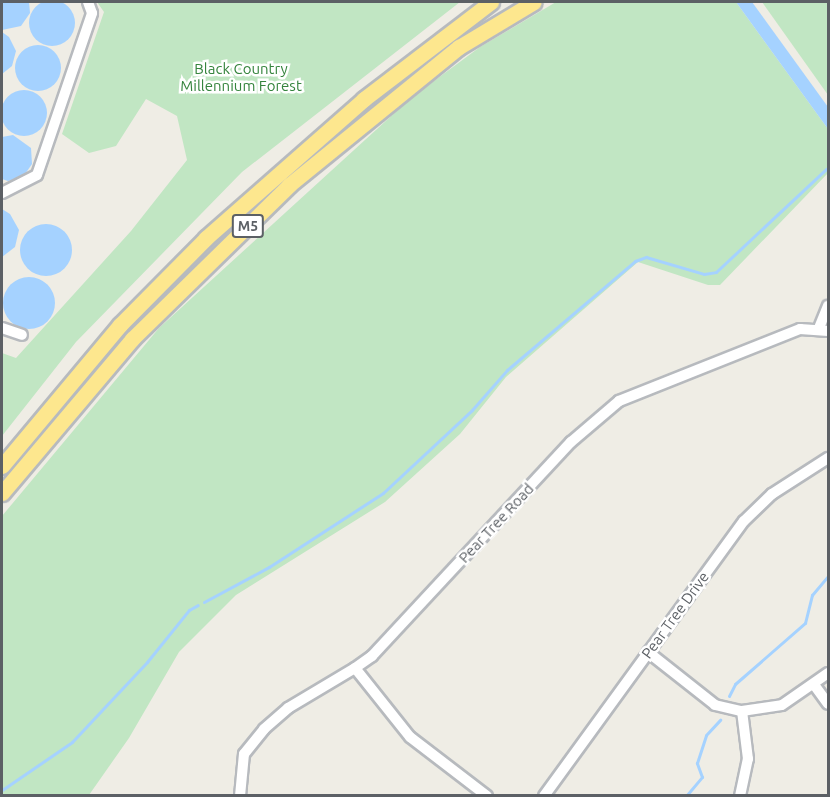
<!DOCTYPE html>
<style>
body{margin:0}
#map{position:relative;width:830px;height:797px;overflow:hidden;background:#efede5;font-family:Ubuntu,sans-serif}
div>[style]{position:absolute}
.green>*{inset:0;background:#c1e6c3}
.water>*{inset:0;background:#a5d2ff}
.round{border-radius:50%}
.stream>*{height:3px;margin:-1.5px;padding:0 1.5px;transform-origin:1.5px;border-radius:1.5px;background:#a5d2ff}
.roads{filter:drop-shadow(2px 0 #b7babe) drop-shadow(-2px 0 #b7babe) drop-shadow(0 2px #b7babe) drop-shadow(0 -2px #b7babe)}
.minor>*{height:10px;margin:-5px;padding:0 5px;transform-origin:5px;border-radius:5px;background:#fff}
.highway>*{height:15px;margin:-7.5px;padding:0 7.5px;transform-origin:7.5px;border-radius:7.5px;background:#fde78e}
span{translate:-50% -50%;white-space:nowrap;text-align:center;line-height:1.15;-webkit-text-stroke:5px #fff;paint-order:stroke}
.shield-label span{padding:2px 4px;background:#fff;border:2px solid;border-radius:4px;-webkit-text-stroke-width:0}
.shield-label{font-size:14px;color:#5c6065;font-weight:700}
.park-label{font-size:15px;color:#35843d}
.street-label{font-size:15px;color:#5c6065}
.frame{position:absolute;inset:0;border:3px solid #5c6065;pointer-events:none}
</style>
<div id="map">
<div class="green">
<div style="clip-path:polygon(97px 2px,460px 2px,242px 172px,76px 342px,2px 436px,2px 353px,16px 358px,131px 231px,187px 160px,177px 116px,146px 99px,116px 146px,89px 153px,62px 134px,104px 12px)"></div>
<div style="clip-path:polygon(556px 2px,736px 2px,828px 129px,828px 173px,720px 285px,708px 285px,638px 262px,506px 377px,460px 434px,385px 502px,236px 595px,179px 652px,129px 738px,89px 795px,2px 796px,2px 516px,159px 328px,411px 98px,480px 47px)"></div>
<div style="clip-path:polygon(762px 2px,828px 2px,828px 95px)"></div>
</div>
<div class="water">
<div class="round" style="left:29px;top:0;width:46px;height:46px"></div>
<div style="clip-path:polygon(2px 2px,29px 2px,30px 13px,21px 26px,2px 30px)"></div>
<div style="clip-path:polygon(736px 2px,752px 2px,828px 107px,828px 129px)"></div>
<div style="clip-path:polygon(2px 32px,9px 37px,16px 51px,12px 66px,2px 74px)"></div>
<div class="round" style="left:15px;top:45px;width:46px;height:46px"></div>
<div class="round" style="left:1px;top:90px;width:46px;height:46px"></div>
<div style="clip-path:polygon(13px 135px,31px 148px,32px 164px,23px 177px,8px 181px,2px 179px,2px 137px)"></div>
<div style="clip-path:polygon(2px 209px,10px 214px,19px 230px,15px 247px,2px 257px)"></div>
<div class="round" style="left:20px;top:224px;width:52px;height:52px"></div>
<div class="round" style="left:3px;top:277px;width:52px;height:52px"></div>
</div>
<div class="stream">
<div style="left:204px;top:602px;width:74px;rotate:-28.3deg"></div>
<div style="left:269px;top:567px;width:136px;rotate:-33deg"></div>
<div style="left:383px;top:493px;width:122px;rotate:-43deg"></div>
<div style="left:472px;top:410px;width:53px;rotate:-48.8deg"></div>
<div style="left:507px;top:370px;width:168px;rotate:-40.4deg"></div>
<div style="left:635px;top:261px;width:12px;rotate:-20deg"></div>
<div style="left:646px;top:257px;width:60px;rotate:16.3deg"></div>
<div style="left:704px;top:274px;width:12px;rotate:-9deg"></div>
<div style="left:716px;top:272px;width:151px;rotate:-43.1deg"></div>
<div style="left:729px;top:696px;width:13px;rotate:-63deg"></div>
<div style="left:735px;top:684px;width:93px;rotate:-41.1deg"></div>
<div style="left:805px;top:623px;width:29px;rotate:-76deg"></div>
<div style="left:812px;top:595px;width:25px;rotate:-50deg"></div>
<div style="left:2px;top:790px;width:85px;rotate:-34.4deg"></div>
<div style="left:72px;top:742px;width:110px;rotate:-46.8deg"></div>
<div style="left:147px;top:662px;width:67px;rotate:-51.1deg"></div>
<div style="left:189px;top:610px;width:10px;rotate:-29deg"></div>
<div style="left:686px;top:796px;width:25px;rotate:-50deg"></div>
<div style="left:702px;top:777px;width:15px;rotate:-110deg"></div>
<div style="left:697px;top:763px;width:29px;rotate:-72deg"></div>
<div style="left:706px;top:735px;width:21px;rotate:-47deg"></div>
</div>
<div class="roads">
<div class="minor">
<div style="left:2px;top:193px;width:39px;rotate:-27deg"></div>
<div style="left:37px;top:175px;width:171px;rotate:-71.2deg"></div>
<div style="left:92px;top:13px;width:12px;rotate:-110deg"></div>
<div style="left:2px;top:328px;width:21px;rotate:19deg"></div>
<div style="left:819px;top:328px;width:24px;rotate:-68deg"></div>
<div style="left:648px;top:652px;width:85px;rotate:38.3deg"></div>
<div style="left:715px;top:705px;width:28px;rotate:13deg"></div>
<div style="left:742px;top:711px;width:40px;rotate:-8.5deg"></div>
<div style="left:782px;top:705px;width:56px;rotate:-34.8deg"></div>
<div style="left:815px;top:686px;width:22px;rotate:54deg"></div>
<div style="left:240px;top:796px;width:42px;rotate:-84.6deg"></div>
<div style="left:244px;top:754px;width:32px;rotate:-51deg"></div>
<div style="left:264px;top:729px;width:32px;rotate:-41deg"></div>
<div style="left:288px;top:708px;width:78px;rotate:-30.8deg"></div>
<div style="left:487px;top:796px;width:97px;rotate:-142.5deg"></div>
<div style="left:410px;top:737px;width:88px;rotate:-128.6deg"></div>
<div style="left:355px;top:668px;width:21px;rotate:-35deg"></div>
<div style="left:372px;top:656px;width:292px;rotate:-47.1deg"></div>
<div style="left:571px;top:442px;width:63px;rotate:-40.5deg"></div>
<div style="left:619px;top:401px;width:195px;rotate:-21.7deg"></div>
<div style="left:800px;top:329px;width:28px;rotate:4deg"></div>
<div style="left:544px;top:796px;width:340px;rotate:-54deg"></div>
<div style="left:744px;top:521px;width:39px;rotate:-44deg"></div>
<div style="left:772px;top:494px;width:67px;rotate:-32.7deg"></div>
<div style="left:740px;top:796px;width:38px;rotate:-78deg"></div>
<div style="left:748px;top:759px;width:48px;rotate:-97.1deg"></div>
</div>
<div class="highway">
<div style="left:2px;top:466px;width:184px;rotate:-50.1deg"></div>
<div style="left:120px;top:325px;width:122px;rotate:-45.3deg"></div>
<div style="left:206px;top:238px;width:210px;rotate:-41.3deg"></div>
<div style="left:364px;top:99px;width:160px;rotate:-37.4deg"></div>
<div style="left:2px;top:493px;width:202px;rotate:-49.8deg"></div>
<div style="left:132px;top:339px;width:220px;rotate:-44.4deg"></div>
<div style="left:289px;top:185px;width:219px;rotate:-39.1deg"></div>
<div style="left:459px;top:47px;width:87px;rotate:-31deg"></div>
</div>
</div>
<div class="shield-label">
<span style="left:248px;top:226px">M5</span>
</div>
<div class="park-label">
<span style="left:241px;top:77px">Black Country<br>Millennium Forest</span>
</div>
<div class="street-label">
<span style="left:496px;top:523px;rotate:-47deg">Pear Tree Road</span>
<span style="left:675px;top:615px;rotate:-54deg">Pear Tree Drive</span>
</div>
<div class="frame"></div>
</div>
